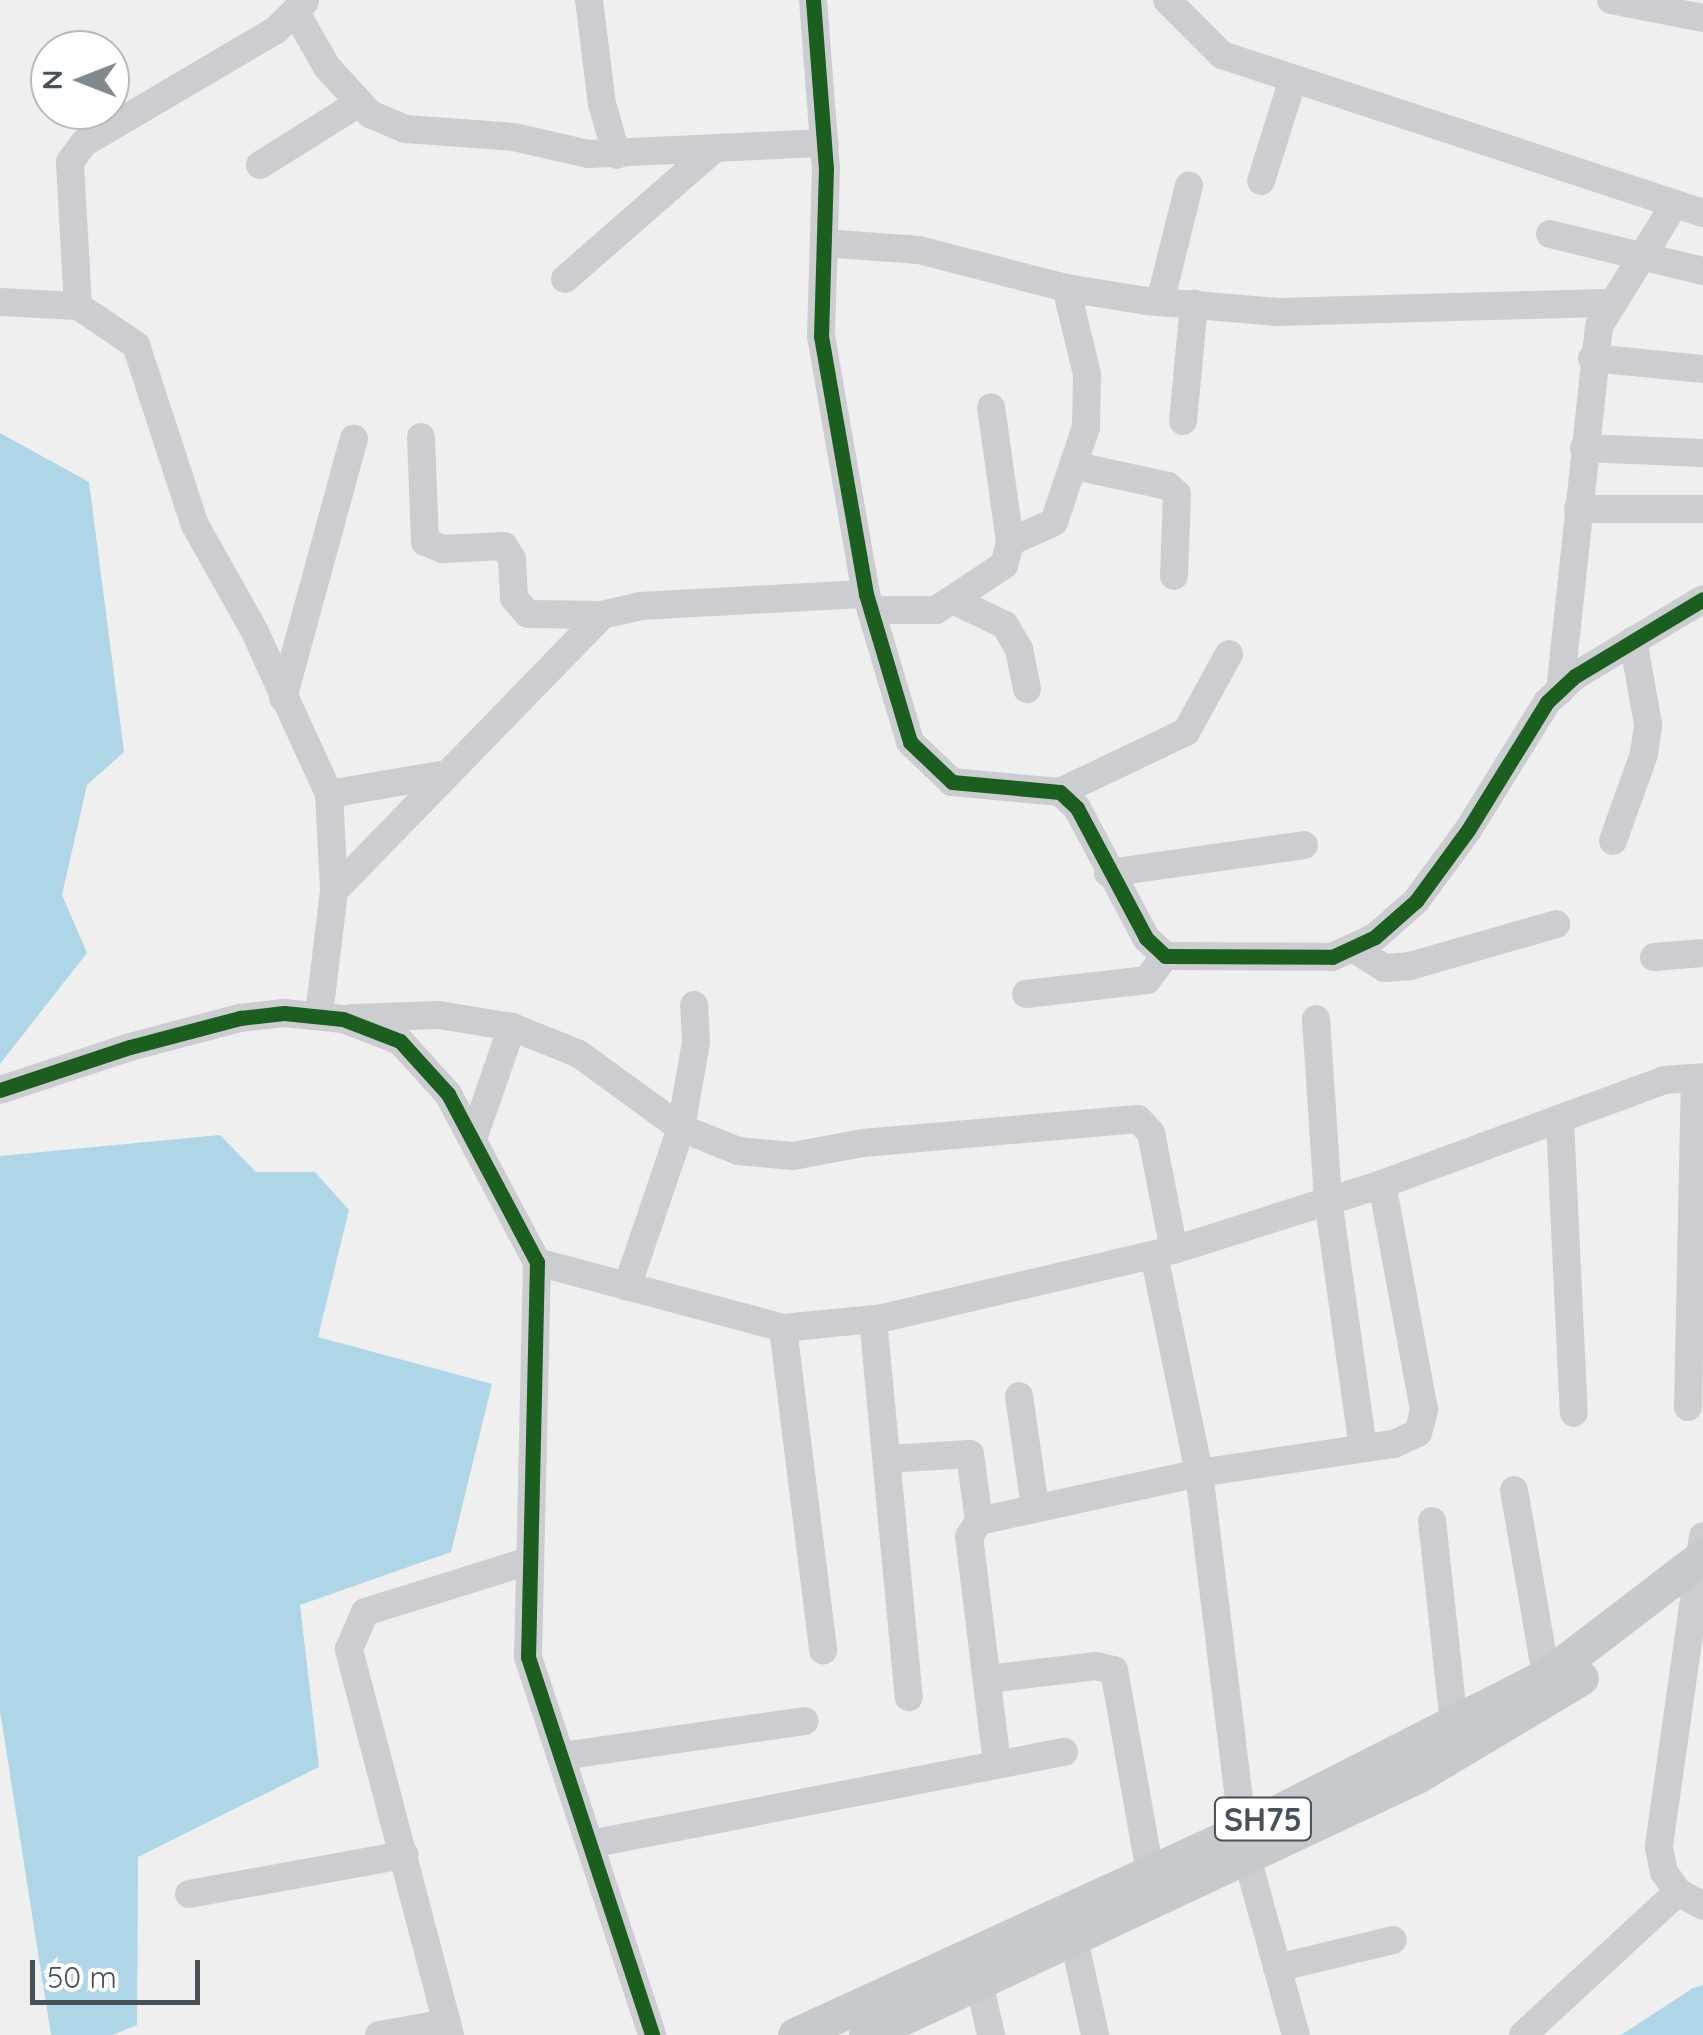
<!DOCTYPE html>
<style>
body{margin:0}
#map{position:relative;width:1703px;height:2035px;overflow:hidden;background:#f0efef;font-family:Quicksand,sans-serif}
div>[style]{position:absolute}
.water>*{inset:0;background:#aed6e7}
.minor>*{height:28px;margin:-14px;padding:0 14px;transform-origin:14px;border-radius:14px;background:#cbcdd0}
.major>*{height:35px;margin:-17.5px;padding:0 17.5px;transform-origin:17.5px;border-radius:17.5px;background:#c7cacd}
.cycleway>*{height:15px;margin:-7.5px;padding:0 7.5px;transform-origin:7.5px;border-radius:7.5px;background:#1b5e20}
span{translate:-50% -50%;white-space:nowrap;text-align:center;line-height:1.15;-webkit-text-stroke:8px #fff;paint-order:stroke}
.shield-label span{padding:2px 8px;background:#fff;border:2px solid;border-radius:8px;-webkit-text-stroke-width:0}
.shield-label{font-size:32px;color:#48505a;font-weight:700}
.north{position:absolute;left:30px;top:30px;width:100px;height:100px;box-sizing:border-box;background:#fff;border:2px solid #b6b9bd;border-radius:50%;rotate:270deg;font-size:28px;font-weight:700;line-height:40px;text-align:center;color:#48505a}
.north::after{content:'';display:block;margin:auto;width:35px;height:45px;background:#83888e;clip-path:polygon(50% 0,100% 100%,50% 72%,0 100%)}
.scale{position:absolute;left:30px;top:1960px;width:170px;height:45px;box-sizing:border-box;border:5px solid #48505a;border-top:0;padding-left:12px;font-size:30px;line-height:35px;white-space:nowrap;color:#48505a;-webkit-text-stroke:8px #fff;paint-order:stroke}
</style>
<div id="map">
<div class="water">
<div style="clip-path:polygon(0 433px,89px 482px,124px 752px,87px 785px,62px 895px,87px 953px,0 1064px)"></div>
<div style="clip-path:polygon(220px 1135px,256px 1172px,315px 1172px,349px 1210px,318px 1337px,492px 1384px,451px 1552px,300px 1605px,319px 1767px,138px 1857px,137px 2025px,113px 2035px,51px 2035px,0 1711px,0 1156px)"></div>
<div style="clip-path:polygon(1703px 1985px,1703px 2035px,1621px 2035px,1693px 1988px)"></div>
</div>
<div class="minor">
<div style="left:589px;top:0;width:105px;rotate:82.9deg"></div>
<div style="left:602px;top:104px;width:53px;rotate:73.6deg"></div>
<div style="left:813px;top:0;width:169px;rotate:85.6deg"></div>
<div style="left:826px;top:168px;width:168px;rotate:91.7deg"></div>
<div style="left:821px;top:336px;width:262px;rotate:80.1deg"></div>
<div style="left:866px;top:594px;width:154px;rotate:73.4deg"></div>
<div style="left:910px;top:742px;width:58px;rotate:43.6deg"></div>
<div style="left:952px;top:782px;width:108px;rotate:5.3deg"></div>
<div style="left:1060px;top:792px;width:23px;rotate:43deg"></div>
<div style="left:1077px;top:808px;width:147px;rotate:62deg"></div>
<div style="left:1146px;top:938px;width:26px;rotate:43deg"></div>
<div style="left:1165px;top:956px;width:167px;rotate:0.3deg"></div>
<div style="left:1332px;top:957px;width:47px;rotate:-24.9deg"></div>
<div style="left:1375px;top:937px;width:55px;rotate:-41.3deg"></div>
<div style="left:1416px;top:901px;width:88px;rotate:-53.8deg"></div>
<div style="left:1468px;top:830px;width:150px;rotate:-58.3deg"></div>
<div style="left:1547px;top:702px;width:38px;rotate:-43deg"></div>
<div style="left:1575px;top:676px;width:149px;rotate:-31deg"></div>
<div style="left:1167px;top:0;width:78px;rotate:45deg"></div>
<div style="left:1222px;top:55px;width:506px;rotate:18.18deg"></div>
<div style="left:1611px;top:0;width:94px;rotate:11.1deg"></div>
<div style="left:295px;top:11px;width:64px;rotate:60.3deg"></div>
<div style="left:327px;top:67px;width:64px;rotate:47.5deg"></div>
<div style="left:370px;top:114px;width:39px;rotate:23deg"></div>
<div style="left:406px;top:129px;width:108px;rotate:4.2deg"></div>
<div style="left:514px;top:137px;width:77px;rotate:12.8deg"></div>
<div style="left:589px;top:154px;width:236px;rotate:-2.7deg"></div>
<div style="left:260px;top:165px;width:117px;rotate:-32.1deg"></div>
<div style="left:1261px;top:181px;width:107px;rotate:-72.6deg"></div>
<div style="left:1550px;top:234px;width:157px;rotate:13.6deg"></div>
<div style="left:824px;top:243px;width:95px;rotate:4.2deg"></div>
<div style="left:919px;top:250px;width:152px;rotate:14.5deg"></div>
<div style="left:1066px;top:288px;width:82px;rotate:9.1deg"></div>
<div style="left:1147px;top:301px;width:132px;rotate:4.8deg"></div>
<div style="left:1279px;top:312px;width:331px;rotate:-1.6deg"></div>
<div style="left:565px;top:279px;width:196px;rotate:-41.1deg"></div>
<div style="left:0;top:302px;width:78px;rotate:2.9deg"></div>
<div style="left:78px;top:306px;width:70px;rotate:33.9deg"></div>
<div style="left:136px;top:345px;width:189px;rotate:71.9deg"></div>
<div style="left:195px;top:525px;width:120px;rotate:60.7deg"></div>
<div style="left:254px;top:630px;width:180px;rotate:65.4deg"></div>
<div style="left:329px;top:794px;width:97px;rotate:87deg"></div>
<div style="left:334px;top:891px;width:125px;rotate:96.9deg"></div>
<div style="left:1160px;top:302px;width:120px;rotate:-76deg"></div>
<div style="left:78px;top:306px;width:144px;rotate:-93.2deg"></div>
<div style="left:70px;top:162px;width:24px;rotate:-54deg"></div>
<div style="left:84px;top:143px;width:223px;rotate:-30.5deg"></div>
<div style="left:276px;top:30px;width:41px;rotate:-45deg"></div>
<div style="left:1592px;top:358px;width:112px;rotate:5.7deg"></div>
<div style="left:1183px;top:421px;width:118px;rotate:-84.6deg"></div>
<div style="left:421px;top:437px;width:105px;rotate:87.8deg"></div>
<div style="left:425px;top:542px;width:19px;rotate:21deg"></div>
<div style="left:443px;top:549px;width:61px;rotate:-2.8deg"></div>
<div style="left:504px;top:546px;width:15px;rotate:58deg"></div>
<div style="left:512px;top:559px;width:39px;rotate:87deg"></div>
<div style="left:514px;top:598px;width:21px;rotate:49deg"></div>
<div style="left:528px;top:614px;width:74px;rotate:0.8deg"></div>
<div style="left:1584px;top:448px;width:119px;rotate:2.4deg"></div>
<div style="left:1076px;top:466px;width:94px;rotate:12.3deg"></div>
<div style="left:1168px;top:486px;width:12px;rotate:42deg"></div>
<div style="left:1177px;top:494px;width:82px;rotate:92.1deg"></div>
<div style="left:1578px;top:509px;width:125px"></div>
<div style="left:1010px;top:542px;width:48px;rotate:-24.4deg"></div>
<div style="left:1054px;top:522px;width:100px;rotate:-71.4deg"></div>
<div style="left:1086px;top:427px;width:53px;rotate:-88.9deg"></div>
<div style="left:1087px;top:374px;width:89px;rotate:-103.7deg"></div>
<div style="left:955px;top:601px;width:55px;rotate:25.6deg"></div>
<div style="left:1005px;top:625px;width:28px;rotate:60deg"></div>
<div style="left:1019px;top:649px;width:41px;rotate:78.7deg"></div>
<div style="left:873px;top:610px;width:63px"></div>
<div style="left:936px;top:610px;width:82px;rotate:-33.5deg"></div>
<div style="left:1004px;top:565px;width:24px;rotate:-75deg"></div>
<div style="left:1010px;top:542px;width:136px;rotate:-98deg"></div>
<div style="left:1560px;top:691px;width:367px;rotate:-83.9deg"></div>
<div style="left:1599px;top:326px;width:142px;rotate:-58.2deg"></div>
<div style="left:283px;top:698px;width:269px;rotate:-74.7deg"></div>
<div style="left:1060px;top:792px;width:140px;rotate:-25.5deg"></div>
<div style="left:1186px;top:732px;width:89px;rotate:-61.1deg"></div>
<div style="left:329px;top:794px;width:119px;rotate:-9.7deg"></div>
<div style="left:1613px;top:841px;width:92px;rotate:-70.4deg"></div>
<div style="left:1644px;top:754px;width:30px;rotate:-82deg"></div>
<div style="left:1648px;top:724px;width:85px;rotate:-100.1deg"></div>
<div style="left:1108px;top:873px;width:198px;rotate:-8.1deg"></div>
<div style="left:334px;top:891px;width:385px;rotate:-45.8deg"></div>
<div style="left:602px;top:615px;width:40px;rotate:-13deg"></div>
<div style="left:641px;top:606px;width:225px;rotate:-3.1deg"></div>
<div style="left:1354px;top:949px;width:36px;rotate:32deg"></div>
<div style="left:1384px;top:968px;width:26px;rotate:-4deg"></div>
<div style="left:1410px;top:966px;width:152px;rotate:-16deg"></div>
<div style="left:1654px;top:957px;width:49px;rotate:-4.7deg"></div>
<div style="left:1026px;top:994px;width:122px;rotate:-6.6deg"></div>
<div style="left:1147px;top:980px;width:30px;rotate:-53deg"></div>
<div style="left:352px;top:1018px;width:87px;rotate:-2deg"></div>
<div style="left:439px;top:1015px;width:74px;rotate:9.3deg"></div>
<div style="left:512px;top:1027px;width:72px;rotate:21.9deg"></div>
<div style="left:579px;top:1054px;width:126px;rotate:36deg"></div>
<div style="left:681px;top:1128px;width:61px;rotate:22deg"></div>
<div style="left:738px;top:1151px;width:55px;rotate:5.2deg"></div>
<div style="left:793px;top:1156px;width:71px;rotate:-10.5deg"></div>
<div style="left:863px;top:1143px;width:276px;rotate:-5deg"></div>
<div style="left:1138px;top:1119px;width:19px;rotate:47deg"></div>
<div style="left:1151px;top:1133px;width:119px;rotate:78.9deg"></div>
<div style="left:1316px;top:1019px;width:180px;rotate:86.2deg"></div>
<div style="left:1328px;top:1199px;width:251px;rotate:82deg"></div>
<div style="left:0;top:1090px;width:137px;rotate:-18.3deg"></div>
<div style="left:130px;top:1047px;width:114px;rotate:-14.8deg"></div>
<div style="left:240px;top:1018px;width:44px;rotate:-6.5deg"></div>
<div style="left:284px;top:1013px;width:59px;rotate:5.8deg"></div>
<div style="left:343px;top:1019px;width:61px;rotate:21.1deg"></div>
<div style="left:400px;top:1041px;width:72px;rotate:47.8deg"></div>
<div style="left:448px;top:1094px;width:190px;rotate:62.1deg"></div>
<div style="left:537px;top:1262px;width:395px;rotate:91.3deg"></div>
<div style="left:528px;top:1657px;width:398px;rotate:71.8deg"></div>
<div style="left:1560px;top:1121px;width:292px;rotate:87.3deg"></div>
<div style="left:473px;top:1139px;width:119px;rotate:-70.8deg"></div>
<div style="left:1154px;top:1255px;width:223px;rotate:78.3deg"></div>
<div style="left:1199px;top:1473px;width:384px;rotate:83deg"></div>
<div style="left:1246px;top:1854px;width:188px;rotate:74.6deg"></div>
<div style="left:537px;top:1262px;width:255px;rotate:15deg"></div>
<div style="left:783px;top:1328px;width:100px;rotate:-5.7deg"></div>
<div style="left:883px;top:1318px;width:299px;rotate:-13.2deg"></div>
<div style="left:1174px;top:1250px;width:218px;rotate:-17.6deg"></div>
<div style="left:1382px;top:1184px;width:301px;rotate:-20.2deg"></div>
<div style="left:1664px;top:1080px;width:39px;rotate:-4deg"></div>
<div style="left:627px;top:1287px;width:168px;rotate:-71.2deg"></div>
<div style="left:681px;top:1128px;width:87px;rotate:-80.1deg"></div>
<div style="left:696px;top:1042px;width:37px;rotate:-93deg"></div>
<div style="left:873px;top:1319px;width:380px;rotate:84.6deg"></div>
<div style="left:783px;top:1328px;width:325px;rotate:82.9deg"></div>
<div style="left:1019px;top:1396px;width:112px;rotate:81.8deg"></div>
<div style="left:1688px;top:1407px;width:328px;rotate:-88.8deg"></div>
<div style="left:887px;top:1459px;width:83px;rotate:-3.4deg"></div>
<div style="left:970px;top:1454px;width:68px;rotate:82.3deg"></div>
<div style="left:1514px;top:1490px;width:189px;rotate:80.2deg"></div>
<div style="left:1432px;top:1521px;width:202px;rotate:83.8deg"></div>
<div style="left:1703px;top:1536px;width:314px;rotate:98.1deg"></div>
<div style="left:1659px;top:1847px;width:25px;rotate:79deg"></div>
<div style="left:1664px;top:1872px;width:24px;rotate:55deg"></div>
<div style="left:1678px;top:1892px;width:29px;rotate:29deg"></div>
<div style="left:987px;top:1679px;width:110px;rotate:-6.8deg"></div>
<div style="left:1096px;top:1666px;width:18px;rotate:13deg"></div>
<div style="left:1114px;top:1670px;width:205px;rotate:79.9deg"></div>
<div style="left:562px;top:1756px;width:245px;rotate:-8.2deg"></div>
<div style="left:997px;top:1764px;width:229px;rotate:-97deg"></div>
<div style="left:969px;top:1537px;width:19px;rotate:-58deg"></div>
<div style="left:979px;top:1521px;width:225px;rotate:-12.3deg"></div>
<div style="left:1199px;top:1473px;width:197px;rotate:-8.5deg"></div>
<div style="left:1394px;top:1444px;width:26px;rotate:-25deg"></div>
<div style="left:1418px;top:1433px;width:24px;rotate:-75deg"></div>
<div style="left:1424px;top:1410px;width:230px;rotate:-100.5deg"></div>
<div style="left:590px;top:1844px;width:483px;rotate:-11deg"></div>
<div style="left:189px;top:1894px;width:219px;rotate:-10.3deg"></div>
<div style="left:1073px;top:1935px;width:102px;rotate:77.6deg"></div>
<div style="left:1277px;top:1968px;width:119px;rotate:-13.6deg"></div>
<div style="left:979px;top:1982px;width:54px;rotate:77.2deg"></div>
<div style="left:379px;top:2035px;width:69px;rotate:-10deg"></div>
<div style="left:450px;top:2035px;width:399px;rotate:-104.7deg"></div>
<div style="left:349px;top:1649px;width:40px;rotate:-66.6deg"></div>
<div style="left:365px;top:1612px;width:169px;rotate:-17.3deg"></div>
<div style="left:1523px;top:2035px;width:211px;rotate:-42.7deg"></div>
</div>
<div class="major">
<div style="left:795px;top:2035px;width:492px;rotate:-24.6deg"></div>
<div style="left:1242px;top:1830px;width:341px;rotate:-26.9deg"></div>
<div style="left:1546px;top:1676px;width:198px;rotate:-37.4deg"></div>
<div style="left:866px;top:2035px;width:609px;rotate:-25.18deg"></div>
<div style="left:1417px;top:1776px;width:191px;rotate:-30.9deg"></div>
</div>
<div class="cycleway">
<div style="left:813px;top:0;width:169px;rotate:85.6deg"></div>
<div style="left:826px;top:168px;width:168px;rotate:91.7deg"></div>
<div style="left:821px;top:336px;width:262px;rotate:80.1deg"></div>
<div style="left:866px;top:594px;width:154px;rotate:73.4deg"></div>
<div style="left:910px;top:742px;width:58px;rotate:43.6deg"></div>
<div style="left:952px;top:782px;width:108px;rotate:5.3deg"></div>
<div style="left:1060px;top:792px;width:23px;rotate:43deg"></div>
<div style="left:1077px;top:808px;width:147px;rotate:62deg"></div>
<div style="left:1146px;top:938px;width:26px;rotate:43deg"></div>
<div style="left:1165px;top:956px;width:167px;rotate:0.3deg"></div>
<div style="left:1332px;top:957px;width:47px;rotate:-24.9deg"></div>
<div style="left:1375px;top:937px;width:55px;rotate:-41.3deg"></div>
<div style="left:1416px;top:901px;width:88px;rotate:-53.8deg"></div>
<div style="left:1468px;top:830px;width:150px;rotate:-58.3deg"></div>
<div style="left:1547px;top:702px;width:38px;rotate:-43deg"></div>
<div style="left:1575px;top:676px;width:149px;rotate:-31deg"></div>
<div style="left:0;top:1090px;width:137px;rotate:-18.3deg"></div>
<div style="left:130px;top:1047px;width:114px;rotate:-14.8deg"></div>
<div style="left:240px;top:1018px;width:44px;rotate:-6.5deg"></div>
<div style="left:284px;top:1013px;width:59px;rotate:5.8deg"></div>
<div style="left:343px;top:1019px;width:61px;rotate:21.1deg"></div>
<div style="left:400px;top:1041px;width:72px;rotate:47.8deg"></div>
<div style="left:448px;top:1094px;width:190px;rotate:62.1deg"></div>
<div style="left:537px;top:1262px;width:395px;rotate:91.3deg"></div>
<div style="left:528px;top:1657px;width:398px;rotate:71.8deg"></div>
</div>
<div class="shield-label">
<span style="left:1263px;top:1819px">SH75</span>
</div>
<div class="north">N</div>
<div class="scale">50 m</div>
</div>
